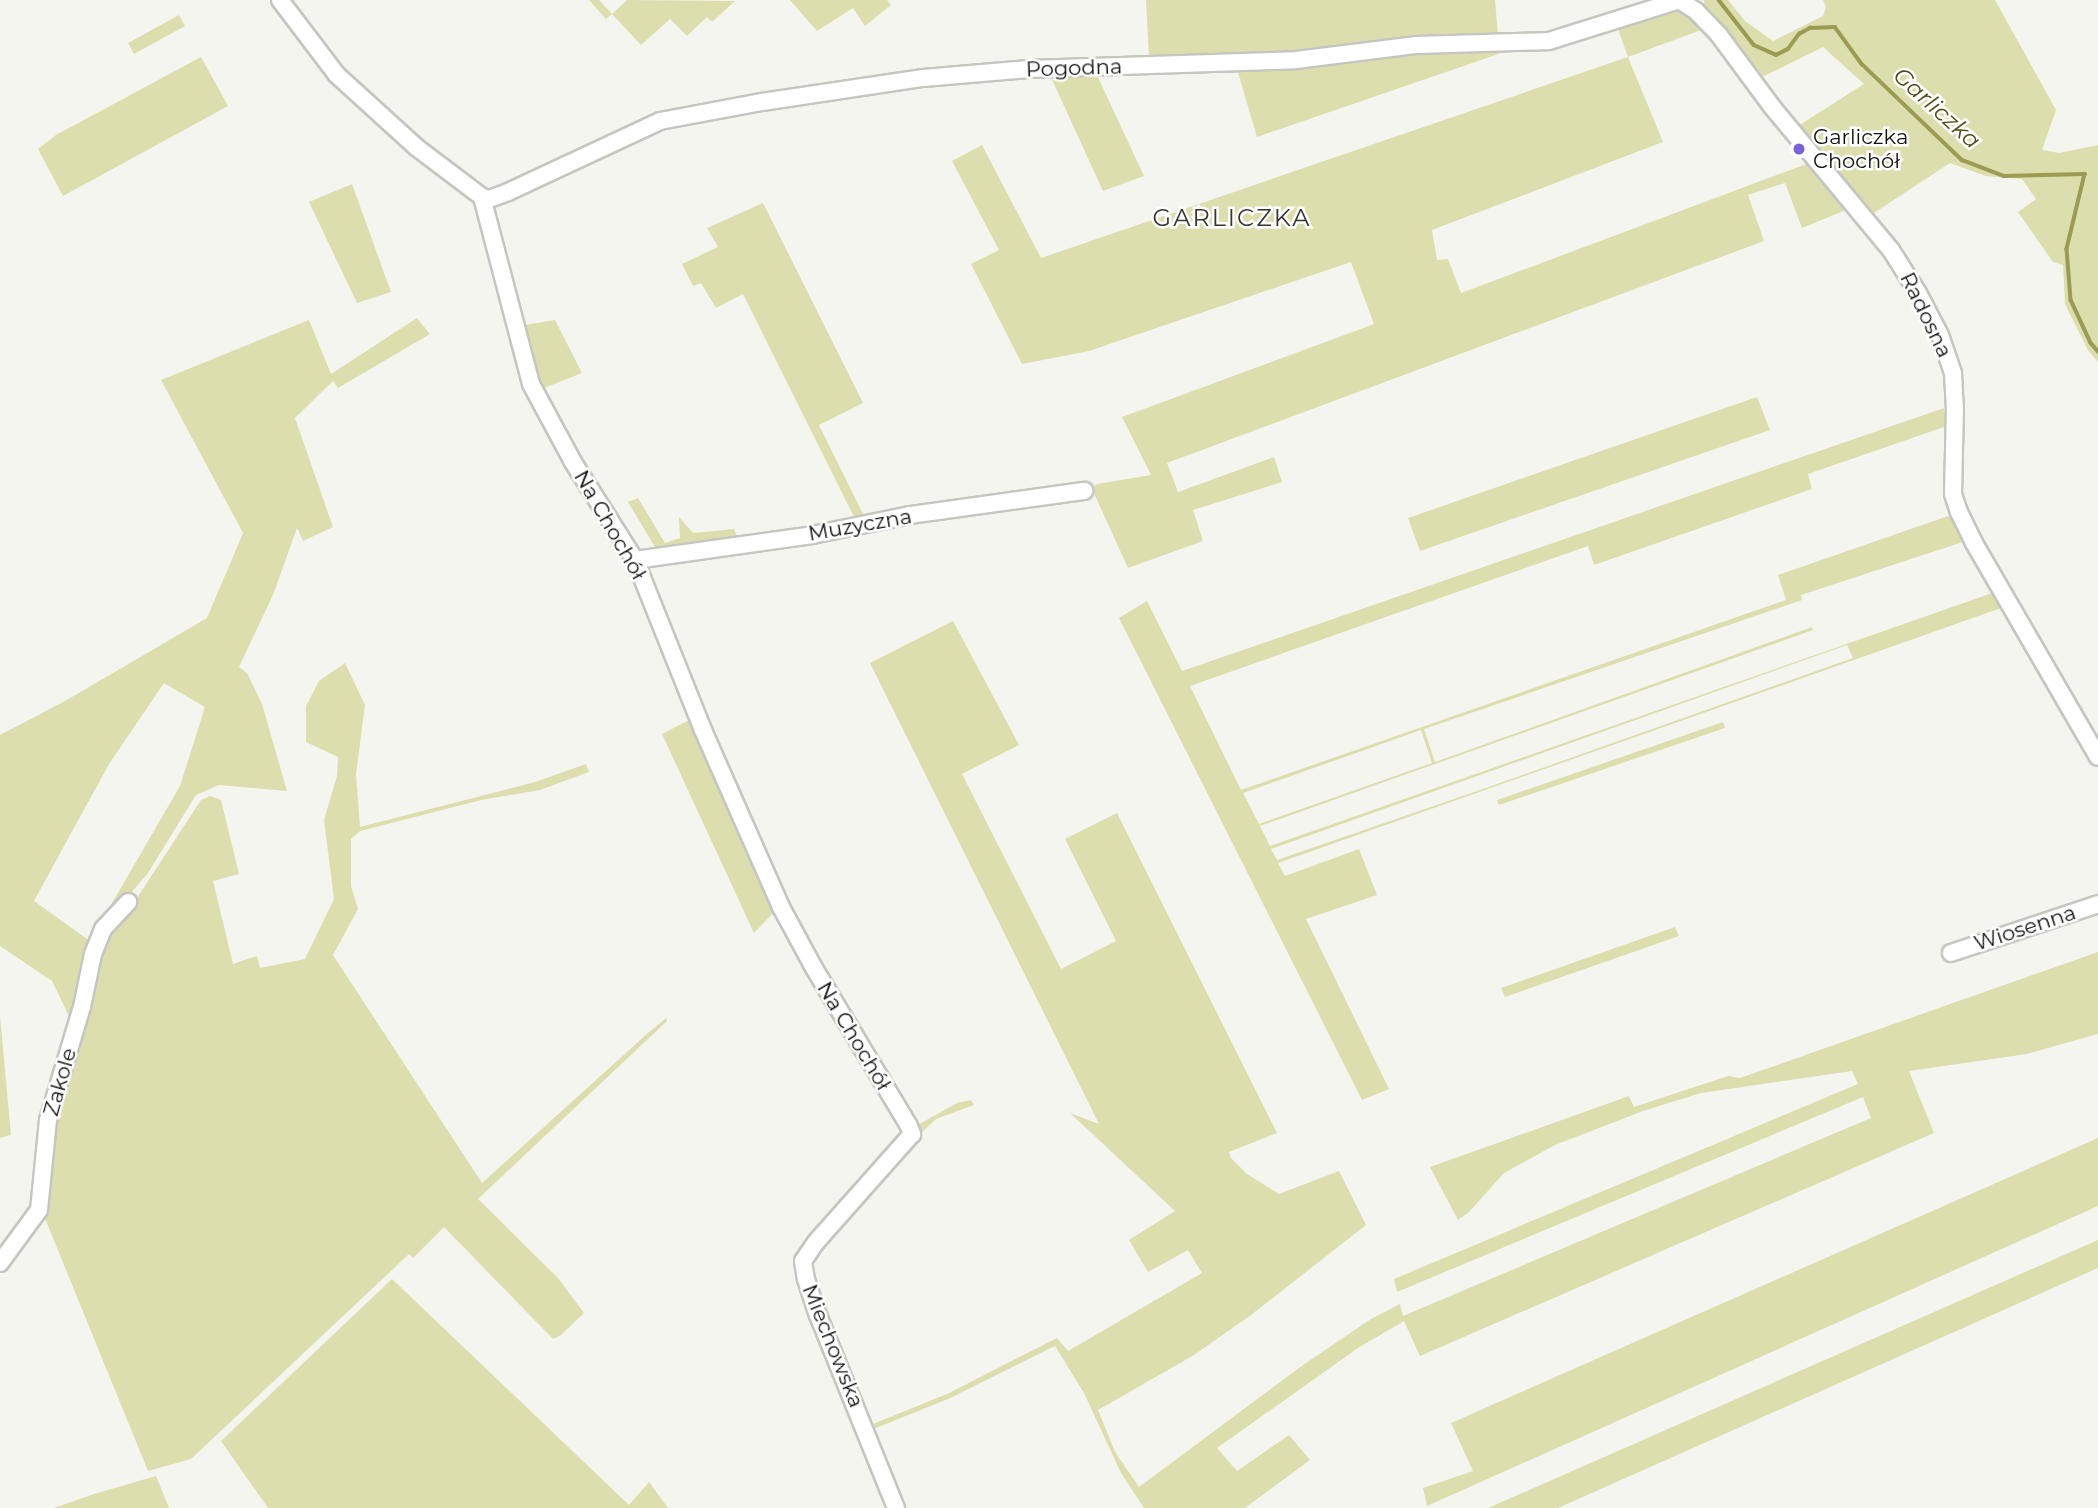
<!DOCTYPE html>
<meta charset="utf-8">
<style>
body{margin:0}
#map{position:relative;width:2098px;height:1508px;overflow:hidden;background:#f5f5ef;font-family:Montserrat,sans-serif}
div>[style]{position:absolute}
.green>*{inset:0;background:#dcdeae}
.stream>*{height:3.5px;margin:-1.75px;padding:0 1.75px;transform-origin:1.75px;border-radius:1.75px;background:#9b9b51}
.roads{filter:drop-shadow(2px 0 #c5c6c0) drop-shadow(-2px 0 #c5c6c0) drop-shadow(0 2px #c5c6c0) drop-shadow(0 -2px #c5c6c0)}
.minor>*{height:16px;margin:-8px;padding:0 8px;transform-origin:8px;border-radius:8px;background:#fff}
.dots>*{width:19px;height:19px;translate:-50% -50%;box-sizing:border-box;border:4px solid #fff;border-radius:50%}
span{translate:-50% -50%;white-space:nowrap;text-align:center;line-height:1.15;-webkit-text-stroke:5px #fff;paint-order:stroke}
.street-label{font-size:21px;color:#10100e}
.poi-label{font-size:21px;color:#10100e}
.left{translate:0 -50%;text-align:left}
.water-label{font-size:23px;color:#4d4d15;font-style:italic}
.quarter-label{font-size:24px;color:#353531;letter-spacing:2px}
</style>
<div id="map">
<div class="green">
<div style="clip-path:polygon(589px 0,599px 0,612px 14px,627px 0,735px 1px,712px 22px,707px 17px,687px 36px,670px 19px,641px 45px,612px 14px,606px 19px)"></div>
<div style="clip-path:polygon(790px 0,887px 0,891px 5px,865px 26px,853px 8px,817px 31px)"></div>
<div style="clip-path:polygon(1146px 0,1495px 0,1498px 36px,1309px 53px,1149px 58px)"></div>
<div style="clip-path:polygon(1704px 0,1728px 0,1745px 21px,1773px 41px,1823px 16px,1826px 7px,1823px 0,1995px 0,2056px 110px,2042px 150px,2059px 153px,2098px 145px,2098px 362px,2088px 350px,2065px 304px,2063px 265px,2053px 262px,2018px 212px,2036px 199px,2022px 179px,1986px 176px,1950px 163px,1874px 213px,1798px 126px,1864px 84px,1823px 47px,1758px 79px,1704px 4px)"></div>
<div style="clip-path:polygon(1674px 7px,1687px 10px,1704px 29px,1628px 57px,1663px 142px,1432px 230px,1437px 260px,1448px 259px,1461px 293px,1809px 163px,1846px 210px,1802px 228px,1785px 183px,1748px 195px,1764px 241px,1167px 463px,1178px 492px,1274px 457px,1282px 482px,1193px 510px,1203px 541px,1128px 568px,1092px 489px,1097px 484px,1151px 475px,1122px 417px,1374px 324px,1351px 262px,1089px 351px,1022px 364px,971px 264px,999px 250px,952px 161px,982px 145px,1041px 258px,1628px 57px,1617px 26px)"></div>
<div style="clip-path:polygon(179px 15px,185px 26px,134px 54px,128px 43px)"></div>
<div style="clip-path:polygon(1516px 48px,1257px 137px,1237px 69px,1418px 50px)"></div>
<div style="clip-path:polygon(201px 57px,228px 106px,63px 196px,38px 149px,56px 135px)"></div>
<div style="clip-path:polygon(1049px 73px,1096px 73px,1144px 176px,1103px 191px)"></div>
<div style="clip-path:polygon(352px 184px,391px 292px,357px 303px,309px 202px)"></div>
<div style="clip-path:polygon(763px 203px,863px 403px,819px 425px,865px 518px,856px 521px,743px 294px,716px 308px,701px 283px,693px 286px,682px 264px,718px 247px,707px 228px)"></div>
<div style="clip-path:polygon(evenodd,417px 318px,430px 334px,338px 388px,333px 381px,295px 418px,333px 527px,303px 541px,297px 528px,273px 595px,239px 667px,247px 673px,262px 704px,287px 791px,219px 785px,196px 795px,148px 873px,90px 941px,70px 1018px,52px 981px,0 946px,0 735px,65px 701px,207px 618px,243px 533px,161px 380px,309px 320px,331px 374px,417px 318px,164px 683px,205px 707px,180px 786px,90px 941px,34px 901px,109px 764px,164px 683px)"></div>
<div style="clip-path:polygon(555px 320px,582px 373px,539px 390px,519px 326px)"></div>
<div style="clip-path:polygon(1757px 397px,1770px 430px,1420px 551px,1408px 518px)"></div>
<div style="clip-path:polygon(evenodd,1944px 408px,1947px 426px,1808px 474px,1812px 489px,1594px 565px,1588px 546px,1190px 686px,1241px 790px,1786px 600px,1778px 575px,1951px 515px,1966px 541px,1801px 595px,1802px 600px,1424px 729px,1435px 762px,1812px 627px,1813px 630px,1260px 826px,1270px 846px,1995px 592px,2004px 607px,1278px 863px,1285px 876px,1359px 849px,1377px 895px,1306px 919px,1389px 1089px,1362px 1100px,1119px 618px,1147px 601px,1182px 671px,1944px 408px,1847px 645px,1853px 658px,1480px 790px,1277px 860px,1271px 849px,1847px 645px,1944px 408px,1421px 730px,1432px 763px,1259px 824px,1243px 793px,1421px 730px)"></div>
<div style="clip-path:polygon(638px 498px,665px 543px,680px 538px,679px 517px,693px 533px,734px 529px,739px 541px,658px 552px,628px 502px)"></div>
<div style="clip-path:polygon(953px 621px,1019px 745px,962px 774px,1061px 969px,1116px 941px,1065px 839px,1117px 813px,1277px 1133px,1229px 1152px,1231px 1158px,1247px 1174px,1279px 1194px,1339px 1171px,1366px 1225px,1251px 1315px,1194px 1355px,1098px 1410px,1115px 1452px,1139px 1487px,1303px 1365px,1371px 1319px,1400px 1304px,1403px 1316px,1871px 1118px,1863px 1097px,1397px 1292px,1394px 1279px,1858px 1084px,1852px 1071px,1701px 1093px,1643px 1111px,1555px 1145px,1504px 1173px,1469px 1212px,1458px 1220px,1430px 1167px,1629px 1096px,1634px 1107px,1728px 1076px,1740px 1078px,2098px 952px,2098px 1034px,2027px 1054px,1909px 1071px,1934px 1133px,1420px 1356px,1404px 1321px,1358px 1348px,1217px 1448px,1237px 1471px,1289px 1435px,1310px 1460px,1245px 1508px,1144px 1508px,1121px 1473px,1084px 1393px,1055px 1346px,948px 1399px,871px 1430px,868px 1426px,947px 1394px,1057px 1338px,1068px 1351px,1202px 1273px,1188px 1250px,1148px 1272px,1129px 1240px,1175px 1211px,1070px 1113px,1099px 1124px,870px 663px)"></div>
<div style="clip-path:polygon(345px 663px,365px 705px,356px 774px,360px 827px,535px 782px,586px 764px,589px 772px,540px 790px,481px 800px,360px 831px,351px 839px,351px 886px,358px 909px,333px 955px,482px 1183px,648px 1033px,666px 1018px,667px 1021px,478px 1199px,558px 1278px,584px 1313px,561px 1335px,553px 1339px,444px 1227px,413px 1258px,409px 1254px,191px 1459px,148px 1471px,44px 1216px,0 1271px,0 1267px,45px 1207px,57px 1099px,106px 933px,133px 904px,201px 800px,210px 796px,221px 800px,239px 874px,213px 881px,233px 964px,257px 956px,260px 968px,305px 959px,334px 899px,324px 820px,337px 776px,338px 757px,306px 742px,306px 706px,319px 681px)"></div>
<div style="clip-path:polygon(691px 719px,779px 907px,754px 933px,662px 734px)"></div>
<div style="clip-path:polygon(1723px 722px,1725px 728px,1499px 805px,1497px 800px)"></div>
<div style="clip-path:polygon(1675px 927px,1679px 936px,1505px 997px,1501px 988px)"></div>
<div style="clip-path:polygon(0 1016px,11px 1135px,0 1138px)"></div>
<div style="clip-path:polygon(971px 1100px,974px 1105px,936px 1119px,919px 1135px,914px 1127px,957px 1103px)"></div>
<div style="clip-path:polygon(2098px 1138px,2098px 1206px,1427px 1506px,1423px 1488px,1473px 1471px,1451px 1423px)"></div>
<div style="clip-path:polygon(2098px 1240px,2098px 1268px,1558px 1508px,1488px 1508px)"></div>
<div style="clip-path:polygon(392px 1279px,629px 1505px,649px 1482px,668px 1508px,268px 1508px,221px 1441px)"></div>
<div style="clip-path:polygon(156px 1476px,169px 1508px,54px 1508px,94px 1494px)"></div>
</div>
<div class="stream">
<div style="left:1719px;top:0;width:57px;rotate:52.1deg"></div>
<div style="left:1754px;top:45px;width:24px;rotate:24deg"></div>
<div style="left:1776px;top:55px;width:13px;rotate:-27deg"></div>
<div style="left:1788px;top:49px;width:19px;rotate:-54deg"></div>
<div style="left:1799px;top:34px;width:13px;rotate:-29deg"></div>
<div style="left:1810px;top:28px;width:25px;rotate:-2deg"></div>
<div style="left:1835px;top:27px;width:46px;rotate:53.9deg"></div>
<div style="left:1862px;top:64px;width:139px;rotate:43.8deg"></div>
<div style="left:1962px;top:160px;width:45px;rotate:20.9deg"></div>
<div style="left:2004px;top:176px;width:81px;rotate:-1.4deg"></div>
<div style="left:2085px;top:174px;width:77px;rotate:103.5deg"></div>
<div style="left:2067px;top:249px;width:51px;rotate:85.5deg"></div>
<div style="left:2071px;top:300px;width:47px;rotate:65.1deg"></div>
<div style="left:2091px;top:343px;width:11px;rotate:49deg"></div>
</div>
<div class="roads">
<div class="minor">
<div style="left:280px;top:0;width:94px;rotate:52.8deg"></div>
<div style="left:337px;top:75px;width:107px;rotate:42.3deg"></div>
<div style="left:416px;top:147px;width:83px;rotate:37.1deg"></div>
<div style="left:482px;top:197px;width:193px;rotate:75.3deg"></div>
<div style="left:531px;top:384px;width:89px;rotate:61.7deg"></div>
<div style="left:573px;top:462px;width:116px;rotate:57.7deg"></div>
<div style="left:635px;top:560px;width:183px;rotate:68.2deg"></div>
<div style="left:703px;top:730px;width:193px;rotate:66.2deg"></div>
<div style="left:781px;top:907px;width:69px;rotate:61.6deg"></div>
<div style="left:814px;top:968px;width:184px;rotate:59deg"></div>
<div style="left:909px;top:1126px;width:9px;rotate:69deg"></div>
<div style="left:912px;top:1134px;width:144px;rotate:131.6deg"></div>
<div style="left:816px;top:1242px;width:23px;rotate:124deg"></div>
<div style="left:803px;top:1261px;width:18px;rotate:81deg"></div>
<div style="left:806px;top:1279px;width:38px;rotate:72deg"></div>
<div style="left:818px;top:1315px;width:208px;rotate:68deg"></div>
<div style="left:1679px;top:0;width:20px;rotate:33deg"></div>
<div style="left:1696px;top:11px;width:33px;rotate:46deg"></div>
<div style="left:1719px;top:35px;width:91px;rotate:53.5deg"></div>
<div style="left:1773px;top:108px;width:185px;rotate:50.3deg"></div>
<div style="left:1891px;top:250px;width:51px;rotate:57.9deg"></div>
<div style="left:1918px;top:293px;width:47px;rotate:62.4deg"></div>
<div style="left:1940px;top:335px;width:40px;rotate:71.1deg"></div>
<div style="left:1953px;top:373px;width:33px;rotate:87deg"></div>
<div style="left:1955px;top:406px;width:88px;rotate:91.3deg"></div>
<div style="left:1953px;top:494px;width:19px;rotate:72deg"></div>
<div style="left:1959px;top:512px;width:34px;rotate:64deg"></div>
<div style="left:1974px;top:543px;width:247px;rotate:59.9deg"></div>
<div style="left:482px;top:197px;width:7px;rotate:16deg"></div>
<div style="left:489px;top:199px;width:20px;rotate:-20deg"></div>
<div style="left:508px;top:192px;width:168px;rotate:-25deg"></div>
<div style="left:660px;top:121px;width:104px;rotate:-10.6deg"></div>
<div style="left:762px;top:102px;width:163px;rotate:-8.5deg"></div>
<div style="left:923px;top:78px;width:106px;rotate:-4.9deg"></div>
<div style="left:1029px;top:69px;width:267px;rotate:-1.9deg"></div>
<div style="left:1296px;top:60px;width:122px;rotate:-7.1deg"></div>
<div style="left:1417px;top:45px;width:132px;rotate:-1.7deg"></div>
<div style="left:1549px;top:41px;width:137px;rotate:-17.4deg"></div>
<div style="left:635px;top:560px;width:179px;rotate:-8deg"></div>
<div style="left:812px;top:535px;width:100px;rotate:-11.5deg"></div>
<div style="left:910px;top:515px;width:176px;rotate:-7.9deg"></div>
<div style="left:1951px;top:953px;width:155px;rotate:-18.4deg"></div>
<div style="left:0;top:1263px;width:66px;rotate:-53.7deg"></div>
<div style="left:39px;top:1210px;width:90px;rotate:-84.3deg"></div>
<div style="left:48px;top:1120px;width:118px;rotate:-73.3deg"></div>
<div style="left:82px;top:1007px;width:54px;rotate:-78.3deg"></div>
<div style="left:93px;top:954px;width:27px;rotate:-68deg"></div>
<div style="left:103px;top:929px;width:37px;rotate:-47deg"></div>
</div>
</div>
<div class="dots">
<div style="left:1799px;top:149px;background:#7a61dc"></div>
</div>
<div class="street-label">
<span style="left:1074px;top:68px;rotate:-2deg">Pogodna</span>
<span style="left:1926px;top:315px;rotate:64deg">Radosna</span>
<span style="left:610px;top:525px;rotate:60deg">Na Chochół</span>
<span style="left:860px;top:525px;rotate:-10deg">Muzyczna</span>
<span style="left:2025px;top:928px;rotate:-18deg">Wiosenna</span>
<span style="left:854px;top:1036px;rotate:59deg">Na Chochół</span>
<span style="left:60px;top:1082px;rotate:-74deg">Zakole</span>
<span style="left:833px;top:1346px;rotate:68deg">Miechowska</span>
</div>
<div class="poi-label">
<span class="left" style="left:1813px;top:149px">Garliczka<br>Chochół</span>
</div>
<div class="water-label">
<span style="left:1937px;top:108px;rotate:42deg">Garliczka</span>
</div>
<div class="quarter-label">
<span style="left:1232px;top:218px">GARLICZKA</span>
</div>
</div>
